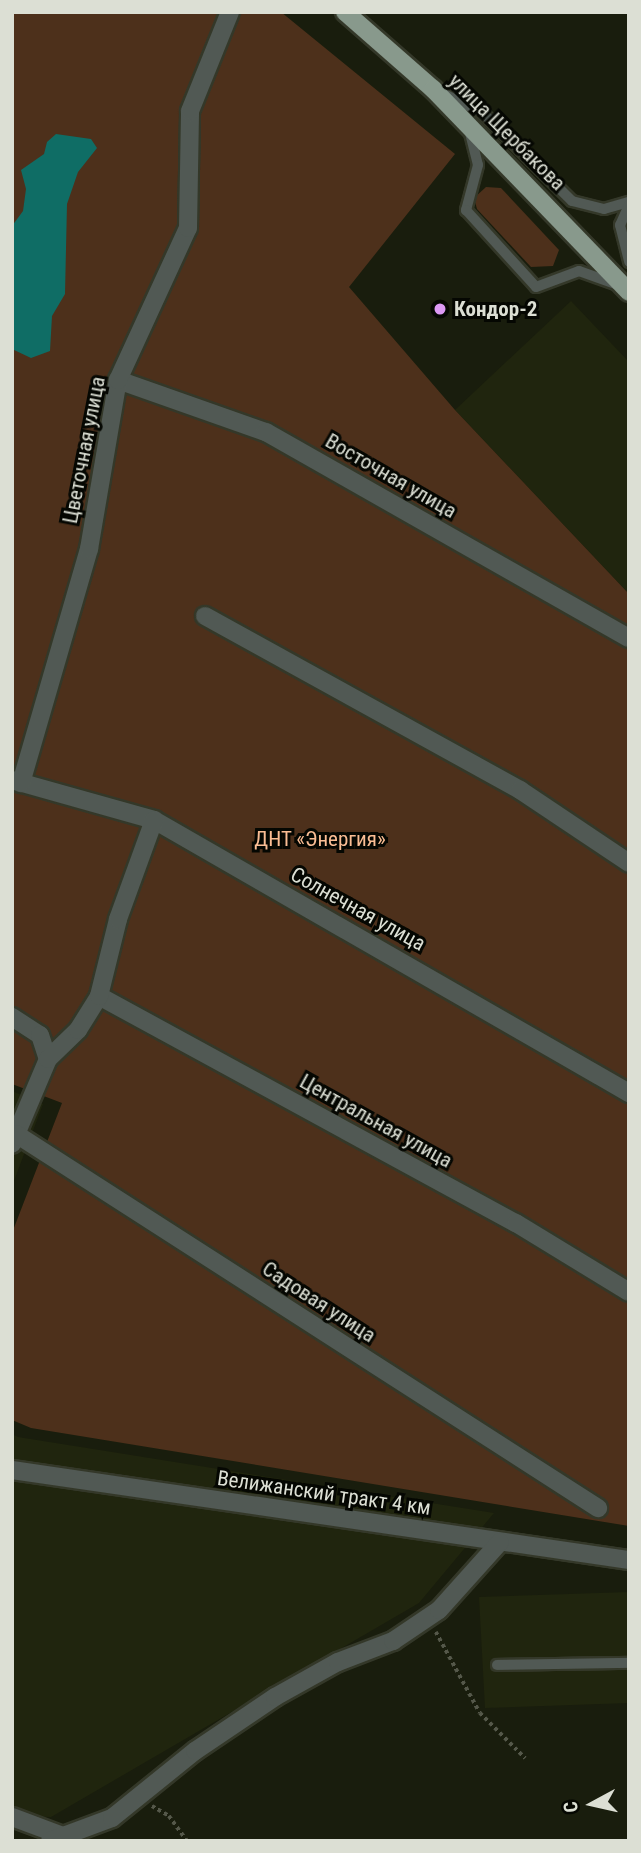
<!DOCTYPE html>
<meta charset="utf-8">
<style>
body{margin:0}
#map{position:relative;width:641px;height:1853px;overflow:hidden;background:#191d0d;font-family:"Roboto Condensed",sans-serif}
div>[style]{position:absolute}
.built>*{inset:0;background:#20250e}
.green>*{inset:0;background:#4d301b}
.water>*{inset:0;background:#0f6d65}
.path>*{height:3.5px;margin-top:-1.75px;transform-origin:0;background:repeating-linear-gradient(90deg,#55584a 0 3.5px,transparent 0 7px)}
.roads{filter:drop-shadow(2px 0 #343829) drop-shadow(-2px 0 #343829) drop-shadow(0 2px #343829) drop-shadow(0 -2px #343829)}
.lane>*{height:10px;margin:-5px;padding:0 5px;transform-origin:5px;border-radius:5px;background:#515954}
.street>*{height:18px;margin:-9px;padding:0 9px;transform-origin:9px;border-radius:9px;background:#515954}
.primary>*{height:18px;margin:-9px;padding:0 9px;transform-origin:9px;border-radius:9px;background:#88998c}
.dots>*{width:19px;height:19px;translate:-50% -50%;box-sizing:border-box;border:4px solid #050702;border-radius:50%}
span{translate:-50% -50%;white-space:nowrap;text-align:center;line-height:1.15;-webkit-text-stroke:6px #050702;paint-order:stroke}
.street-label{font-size:21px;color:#dcdfd4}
.poi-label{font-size:21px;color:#dcdfd4;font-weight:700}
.left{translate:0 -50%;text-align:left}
.park-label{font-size:21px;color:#fabd94}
.frame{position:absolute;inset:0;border:14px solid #dcdfd4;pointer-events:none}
.north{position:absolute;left:557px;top:1769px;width:70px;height:70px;-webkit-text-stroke:5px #050702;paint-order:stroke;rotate:262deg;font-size:19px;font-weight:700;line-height:28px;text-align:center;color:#dcdfd4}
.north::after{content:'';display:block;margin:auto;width:24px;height:32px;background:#dcdfd4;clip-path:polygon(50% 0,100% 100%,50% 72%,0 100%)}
</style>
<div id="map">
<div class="built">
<div style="clip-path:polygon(571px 301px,629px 362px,629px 594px,455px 410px)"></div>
<div style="clip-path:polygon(12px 1091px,43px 1104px,12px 1186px)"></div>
<div style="clip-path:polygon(12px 1434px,18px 1437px,494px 1513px,419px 1603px,51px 1817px,12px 1816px)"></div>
<div style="clip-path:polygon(629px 1592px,629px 1703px,485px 1708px,479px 1597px)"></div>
</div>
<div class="green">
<div style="clip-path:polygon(12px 12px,281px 12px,455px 154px,349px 287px,455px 410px,629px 594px,629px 1526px,31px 1428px,12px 1420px,12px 1233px,62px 1103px,12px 1084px)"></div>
<div style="clip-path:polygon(486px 187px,501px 188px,559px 250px,553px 266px,531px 267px,477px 209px,474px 198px)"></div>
</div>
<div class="water">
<div style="clip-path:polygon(56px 134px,91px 139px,97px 148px,78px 172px,67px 204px,65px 294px,52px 316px,50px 351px,31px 358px,12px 349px,12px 226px,23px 211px,26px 189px,21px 170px,44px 154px,47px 142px)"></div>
</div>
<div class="path">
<div style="left:436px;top:1632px;width:92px;rotate:61.5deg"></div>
<div style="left:480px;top:1713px;width:64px;rotate:45deg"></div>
<div style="left:152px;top:1806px;width:20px;rotate:30deg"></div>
<div style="left:169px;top:1816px;width:31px;rotate:54deg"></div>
</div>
<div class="roads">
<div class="lane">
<div style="left:444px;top:94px;width:43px;rotate:26deg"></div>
<div style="left:483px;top:113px;width:125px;rotate:44.7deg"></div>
<div style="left:572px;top:201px;width:33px;rotate:14deg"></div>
<div style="left:604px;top:209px;width:26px;rotate:-16deg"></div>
<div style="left:469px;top:129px;width:37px;rotate:76deg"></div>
<div style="left:478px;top:165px;width:47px;rotate:104.9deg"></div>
<div style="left:466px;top:210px;width:104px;rotate:47.7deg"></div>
<div style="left:536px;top:287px;width:46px;rotate:-20.4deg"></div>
<div style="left:579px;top:271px;width:41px;rotate:19.7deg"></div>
<div style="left:629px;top:205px;width:22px;rotate:114deg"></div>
<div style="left:620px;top:225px;width:38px;rotate:76deg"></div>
<div style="left:497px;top:1665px;width:132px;rotate:-0.9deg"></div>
</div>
<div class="street">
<div style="left:118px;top:380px;width:157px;rotate:19.4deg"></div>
<div style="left:266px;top:432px;width:417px;rotate:29.6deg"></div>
<div style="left:205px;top:616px;width:360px;rotate:28.9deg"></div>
<div style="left:520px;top:790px;width:131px;rotate:33.8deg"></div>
<div style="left:12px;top:780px;width:148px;rotate:15.7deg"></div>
<div style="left:154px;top:820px;width:548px;rotate:29.89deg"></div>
<div style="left:21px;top:783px;width:244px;rotate:-73.8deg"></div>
<div style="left:89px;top:549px;width:171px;rotate:-80.3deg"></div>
<div style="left:118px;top:380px;width:167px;rotate:-65.3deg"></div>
<div style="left:188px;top:228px;width:117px;rotate:-89deg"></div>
<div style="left:190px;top:111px;width:107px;rotate:-68deg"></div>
<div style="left:99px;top:996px;width:475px;rotate:28.6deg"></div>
<div style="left:516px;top:1223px;width:132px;rotate:31.4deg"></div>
<div style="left:12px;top:1017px;width:33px;rotate:33deg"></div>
<div style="left:40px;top:1035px;width:25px;rotate:72deg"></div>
<div style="left:48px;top:1059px;width:92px;rotate:113deg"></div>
<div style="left:48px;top:1059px;width:42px;rotate:-44deg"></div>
<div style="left:78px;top:1030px;width:40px;rotate:-58deg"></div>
<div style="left:99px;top:996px;width:79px;rotate:-76.1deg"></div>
<div style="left:118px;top:919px;width:105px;rotate:-70deg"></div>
<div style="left:16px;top:1134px;width:692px;rotate:32.73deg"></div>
<div style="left:12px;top:1470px;width:624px;rotate:8.3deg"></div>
<div style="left:12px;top:1817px;width:54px;rotate:20.4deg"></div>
<div style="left:50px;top:1841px;width:66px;rotate:-20.4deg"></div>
<div style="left:112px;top:1818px;width:107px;rotate:-38.9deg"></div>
<div style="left:195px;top:1751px;width:97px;rotate:-34deg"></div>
<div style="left:275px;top:1697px;width:72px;rotate:-29.1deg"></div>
<div style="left:338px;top:1662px;width:59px;rotate:-20.9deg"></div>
<div style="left:393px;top:1641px;width:55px;rotate:-34deg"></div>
<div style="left:439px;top:1610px;width:91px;rotate:-48.1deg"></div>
</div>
<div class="primary">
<div style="left:345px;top:12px;width:117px;rotate:41.2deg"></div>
<div style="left:433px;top:89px;width:282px;rotate:46deg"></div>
</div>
</div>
<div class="dots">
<div style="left:440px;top:309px;background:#dc99f4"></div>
</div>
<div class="street-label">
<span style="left:507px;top:132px;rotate:45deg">улица Щербакова</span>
<span style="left:84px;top:450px;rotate:-79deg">Цветочная улица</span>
<span style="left:391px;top:476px;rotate:30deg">Восточная улица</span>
<span style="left:358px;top:909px;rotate:29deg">Солнечная улица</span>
<span style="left:376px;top:1121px;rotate:29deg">Центральная улица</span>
<span style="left:319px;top:1302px;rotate:33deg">Садовая улица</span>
<span style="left:324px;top:1493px;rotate:8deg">Велижанский тракт 4 км</span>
</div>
<div class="poi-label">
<span class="left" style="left:454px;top:309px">Кондор-2</span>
</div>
<div class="park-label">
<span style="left:320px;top:839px">ДНТ «Энергия»</span>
</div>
<div class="frame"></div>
<div class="north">С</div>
</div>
